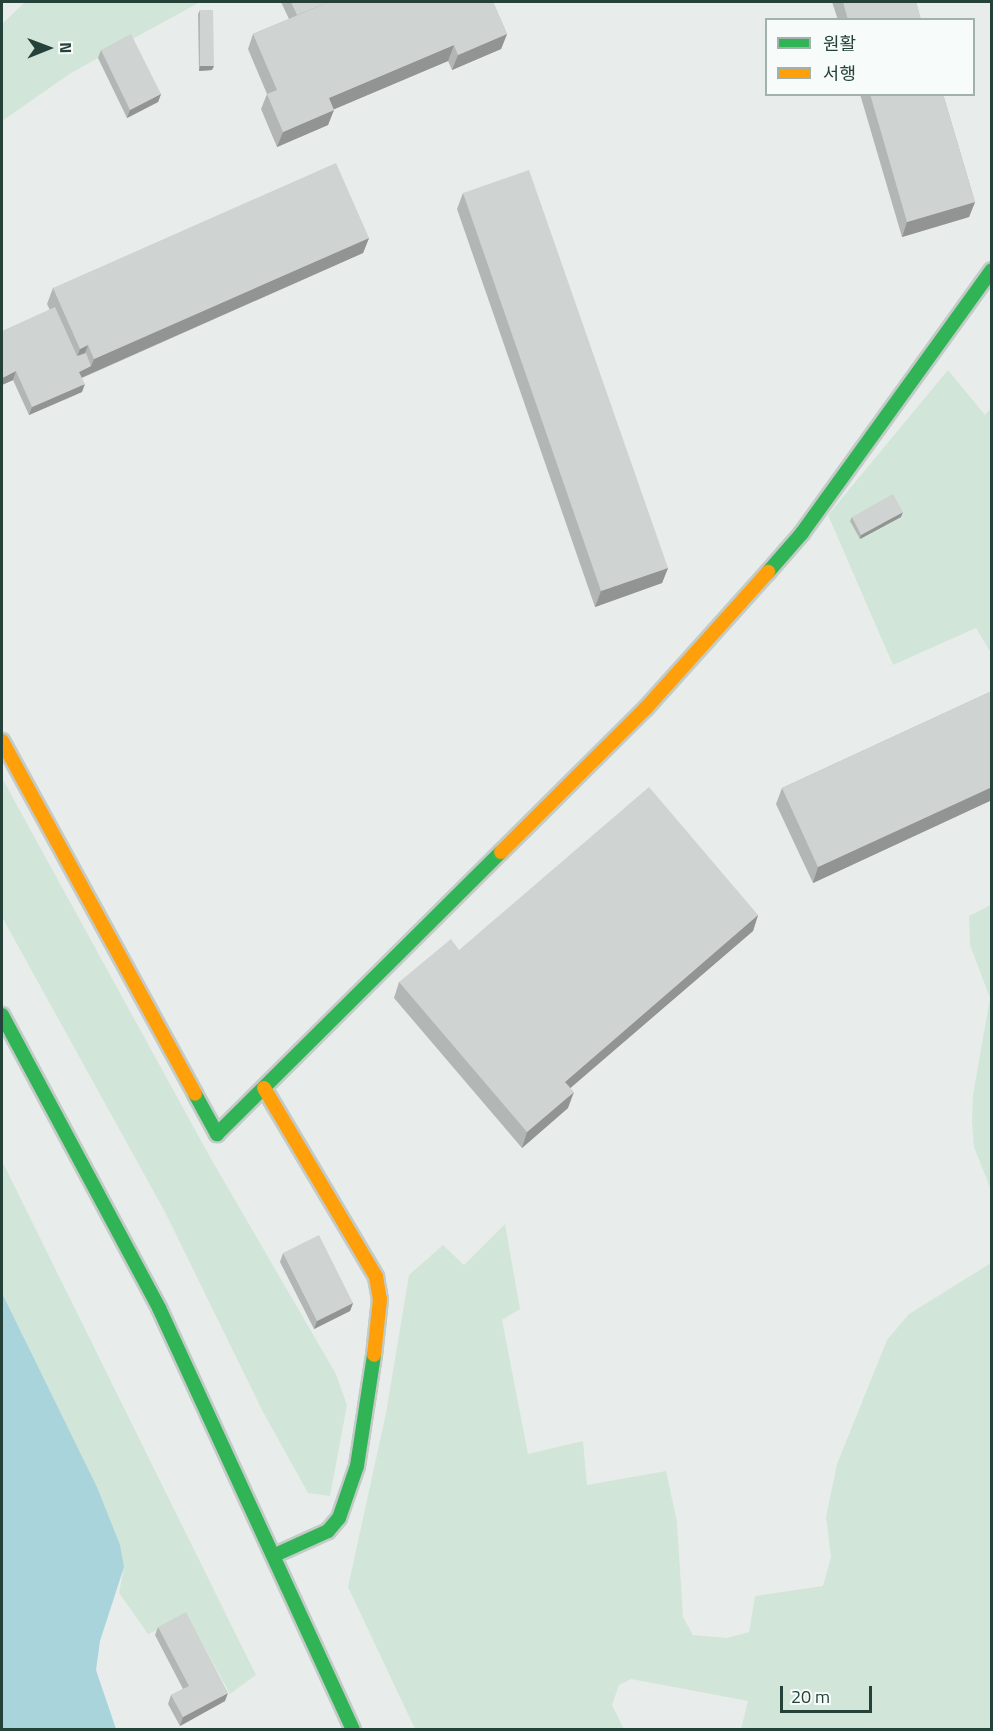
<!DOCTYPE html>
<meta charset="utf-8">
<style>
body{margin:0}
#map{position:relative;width:993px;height:1731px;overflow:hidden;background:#e8edeb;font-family:"Titillium Web","Noto Sans KR",sans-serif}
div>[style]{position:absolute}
.green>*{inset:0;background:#d1e6d8}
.water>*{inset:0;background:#a9d4db}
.roads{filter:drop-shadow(2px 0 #c3cbc8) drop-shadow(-2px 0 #c3cbc8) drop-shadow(0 2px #c3cbc8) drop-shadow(0 -2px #c3cbc8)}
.fast>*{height:14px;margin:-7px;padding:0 7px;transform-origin:7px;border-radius:7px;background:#30b455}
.slow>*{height:14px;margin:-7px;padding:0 7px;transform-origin:7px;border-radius:7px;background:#ff9f0a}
.wall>*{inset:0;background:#b2b6b5}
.shaded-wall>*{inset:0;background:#919493}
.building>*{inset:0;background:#cfd4d2}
span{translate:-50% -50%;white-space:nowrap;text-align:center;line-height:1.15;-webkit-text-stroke:4.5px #f7fbf9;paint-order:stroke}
.frame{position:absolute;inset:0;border:3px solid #24423a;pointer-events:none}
.legend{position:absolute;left:765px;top:18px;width:210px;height:78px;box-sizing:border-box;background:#f7fbf9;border:2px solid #a3b1ad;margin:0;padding:8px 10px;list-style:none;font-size:18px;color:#24423a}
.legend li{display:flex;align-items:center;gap:12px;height:30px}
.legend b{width:30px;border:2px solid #a3b1ad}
.north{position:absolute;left:18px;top:18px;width:60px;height:60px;-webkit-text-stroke:4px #f7fbf9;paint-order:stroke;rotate:89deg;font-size:16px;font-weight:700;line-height:24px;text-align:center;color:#24423a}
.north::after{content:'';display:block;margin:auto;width:21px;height:27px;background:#24423a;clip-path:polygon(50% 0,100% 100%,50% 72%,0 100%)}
.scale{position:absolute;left:780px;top:1686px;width:92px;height:27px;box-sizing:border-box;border:3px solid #24423a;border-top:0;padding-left:8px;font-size:18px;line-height:21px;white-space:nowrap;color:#24423a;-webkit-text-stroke:4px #f7fbf9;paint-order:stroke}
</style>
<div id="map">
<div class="green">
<div style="clip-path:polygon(25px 2px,200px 2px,71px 73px,2px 121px,2px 24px)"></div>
<div style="clip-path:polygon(948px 370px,985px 415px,991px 408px,991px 653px,976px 628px,893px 665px,828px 515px)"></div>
<div style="clip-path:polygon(2px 778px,210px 1157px,336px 1374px,347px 1405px,330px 1496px,308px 1493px,263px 1412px,165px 1212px,2px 917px)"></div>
<div style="clip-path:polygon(991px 905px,991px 1190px,974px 1147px,972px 1122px,973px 1095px,990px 998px,970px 945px,969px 916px)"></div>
<div style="clip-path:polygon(2px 1161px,256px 1675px,230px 1694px,188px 1617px,148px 1634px,119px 1593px,124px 1567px,97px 1487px,2px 1293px)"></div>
<div style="clip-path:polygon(505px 1224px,520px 1309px,502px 1320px,528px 1454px,583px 1441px,587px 1485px,666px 1471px,677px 1522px,683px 1617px,693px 1635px,727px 1638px,749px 1632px,755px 1596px,823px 1586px,831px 1557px,826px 1517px,837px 1464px,887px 1340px,909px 1314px,991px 1263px,991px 1729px,741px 1729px,748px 1701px,631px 1679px,619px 1685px,612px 1705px,624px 1729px,415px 1729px,348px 1587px,386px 1413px,409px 1275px,443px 1245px,464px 1265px)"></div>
</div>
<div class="water">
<div style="clip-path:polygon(2px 1293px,97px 1487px,120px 1545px,124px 1567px,100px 1641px,96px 1670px,116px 1729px,2px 1729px)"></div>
</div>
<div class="roads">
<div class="fast">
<div style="left:768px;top:572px;width:52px;rotate:-48.9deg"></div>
<div style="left:802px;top:533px;width:324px;rotate:-54.2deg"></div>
<div style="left:2px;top:1015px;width:332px;rotate:61.8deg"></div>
<div style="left:159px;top:1308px;width:464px;rotate:65.3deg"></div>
<div style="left:195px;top:1094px;width:46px;rotate:61.2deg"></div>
<div style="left:217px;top:1134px;width:400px;rotate:-44.8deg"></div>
<div style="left:275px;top:1555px;width:58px;rotate:-24.4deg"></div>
<div style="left:328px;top:1531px;width:17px;rotate:-50deg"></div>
<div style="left:339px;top:1518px;width:55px;rotate:-70.9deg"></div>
<div style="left:357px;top:1466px;width:112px;rotate:-81.3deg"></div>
</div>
<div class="slow">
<div style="left:2px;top:741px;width:402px;rotate:61.3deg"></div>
<div style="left:501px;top:852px;width:204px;rotate:-44.8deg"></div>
<div style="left:646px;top:708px;width:183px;rotate:-48.1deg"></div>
<div style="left:264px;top:1088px;width:220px;rotate:59.3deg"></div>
<div style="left:376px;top:1277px;width:22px;rotate:80deg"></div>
<div style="left:380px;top:1299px;width:56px;rotate:96.1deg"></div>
</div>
</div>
<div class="wall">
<div style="clip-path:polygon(281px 2px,493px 2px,507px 34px,501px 49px,452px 70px,448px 61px,334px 109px,328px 125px,277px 147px,261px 109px,267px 94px,248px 49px,253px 34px,289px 19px)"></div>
<div style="clip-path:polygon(832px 2px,916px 2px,921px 20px,838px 20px)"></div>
<div style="clip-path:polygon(200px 10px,212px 70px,199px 71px,198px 14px)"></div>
<div style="clip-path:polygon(101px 50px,161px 94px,158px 102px,127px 118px,98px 58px)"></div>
<div style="clip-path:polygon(860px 94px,943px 94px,975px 202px,969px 217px,902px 237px)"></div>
<div style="clip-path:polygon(463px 193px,668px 568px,662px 583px,595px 607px,457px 209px)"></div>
<div style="clip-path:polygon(369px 238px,363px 253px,82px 378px,82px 392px,29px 415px,13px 380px,2px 385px,50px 310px,47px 304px,53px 288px)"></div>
<div style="clip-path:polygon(852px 517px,901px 517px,860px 539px,850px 521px)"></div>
<div style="clip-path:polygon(992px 691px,992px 800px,813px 883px,776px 804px,782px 788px)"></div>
<div style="clip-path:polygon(758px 915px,753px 931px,570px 1088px,568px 1108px,522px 1148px,394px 998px,399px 982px)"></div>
<div style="clip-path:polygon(283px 1253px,353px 1303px,350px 1311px,314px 1329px,280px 1262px)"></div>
<div style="clip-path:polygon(158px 1627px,225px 1701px,180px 1726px,168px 1704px,171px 1695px,183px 1689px,155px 1635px)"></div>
</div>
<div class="shaded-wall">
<div style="clip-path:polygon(507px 34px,501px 49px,452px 70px,458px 55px)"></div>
<div style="clip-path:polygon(454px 45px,448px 61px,323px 114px,329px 98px)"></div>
<div style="clip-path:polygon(200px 66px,214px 66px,212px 70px,199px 71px)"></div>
<div style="clip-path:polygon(161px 94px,158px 102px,127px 118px,130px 110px)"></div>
<div style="clip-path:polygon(334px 110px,328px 125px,277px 147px,283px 132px)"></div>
<div style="clip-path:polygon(975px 202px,969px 217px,902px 237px,907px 222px)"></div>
<div style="clip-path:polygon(369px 238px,363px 253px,76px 380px,79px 372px,91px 366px,94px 359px)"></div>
<div style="clip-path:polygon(88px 345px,82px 361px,74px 365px,80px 349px)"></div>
<div style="clip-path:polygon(16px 371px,13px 380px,2px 385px,2px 378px)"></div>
<div style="clip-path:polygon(85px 384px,82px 392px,29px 415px,32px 407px)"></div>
<div style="clip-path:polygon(903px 512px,901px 517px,860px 539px,861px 535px)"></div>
<div style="clip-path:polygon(668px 568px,662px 583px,595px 607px,601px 591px)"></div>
<div style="clip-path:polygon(992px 787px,992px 800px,813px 883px,818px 867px)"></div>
<div style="clip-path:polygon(758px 915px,753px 931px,560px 1097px,565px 1082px)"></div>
<div style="clip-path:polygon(574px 1092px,568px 1108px,522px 1148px,527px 1132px)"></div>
<div style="clip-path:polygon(353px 1303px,350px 1311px,314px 1329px,317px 1321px)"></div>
<div style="clip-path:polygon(228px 1693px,225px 1701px,180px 1726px,183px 1717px)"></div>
</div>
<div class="building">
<div style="clip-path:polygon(291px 2px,329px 2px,297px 15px)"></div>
<div style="clip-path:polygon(329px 2px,493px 2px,507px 34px,458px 55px,454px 45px,329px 98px,334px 110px,283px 132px,267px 94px,277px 90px,253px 34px)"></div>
<div style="clip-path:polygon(843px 2px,916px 2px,921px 20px,848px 20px)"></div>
<div style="clip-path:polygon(200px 10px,213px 10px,214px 66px,200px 66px)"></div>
<div style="clip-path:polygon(131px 34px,161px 94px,130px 110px,101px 50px)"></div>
<div style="clip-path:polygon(870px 94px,943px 94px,975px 202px,907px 222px)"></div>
<div style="clip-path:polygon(336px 163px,369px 238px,94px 359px,88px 345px,80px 349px,53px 288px)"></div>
<div style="clip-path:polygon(529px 170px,668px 568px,601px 591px,463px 193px)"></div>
<div style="clip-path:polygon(55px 307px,77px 356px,86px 353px,91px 366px,79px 372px,85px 384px,32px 407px,16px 371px,2px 378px,2px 331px)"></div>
<div style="clip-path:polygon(893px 494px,903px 512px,861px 535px,852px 517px)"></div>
<div style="clip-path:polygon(992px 691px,992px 787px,818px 867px,782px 788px)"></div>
<div style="clip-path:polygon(649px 787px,758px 915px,565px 1082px,574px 1092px,527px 1132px,399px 982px,451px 939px,459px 950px)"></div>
<div style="clip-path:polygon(319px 1235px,353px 1303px,317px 1321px,283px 1253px)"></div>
<div style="clip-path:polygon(186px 1612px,228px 1693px,183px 1717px,171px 1695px,189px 1686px,158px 1627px)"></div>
</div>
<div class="frame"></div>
<ul class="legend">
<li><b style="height:8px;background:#30b455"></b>원활</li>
<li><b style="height:8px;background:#ff9f0a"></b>서행</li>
</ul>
<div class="north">N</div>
<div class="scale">20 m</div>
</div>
